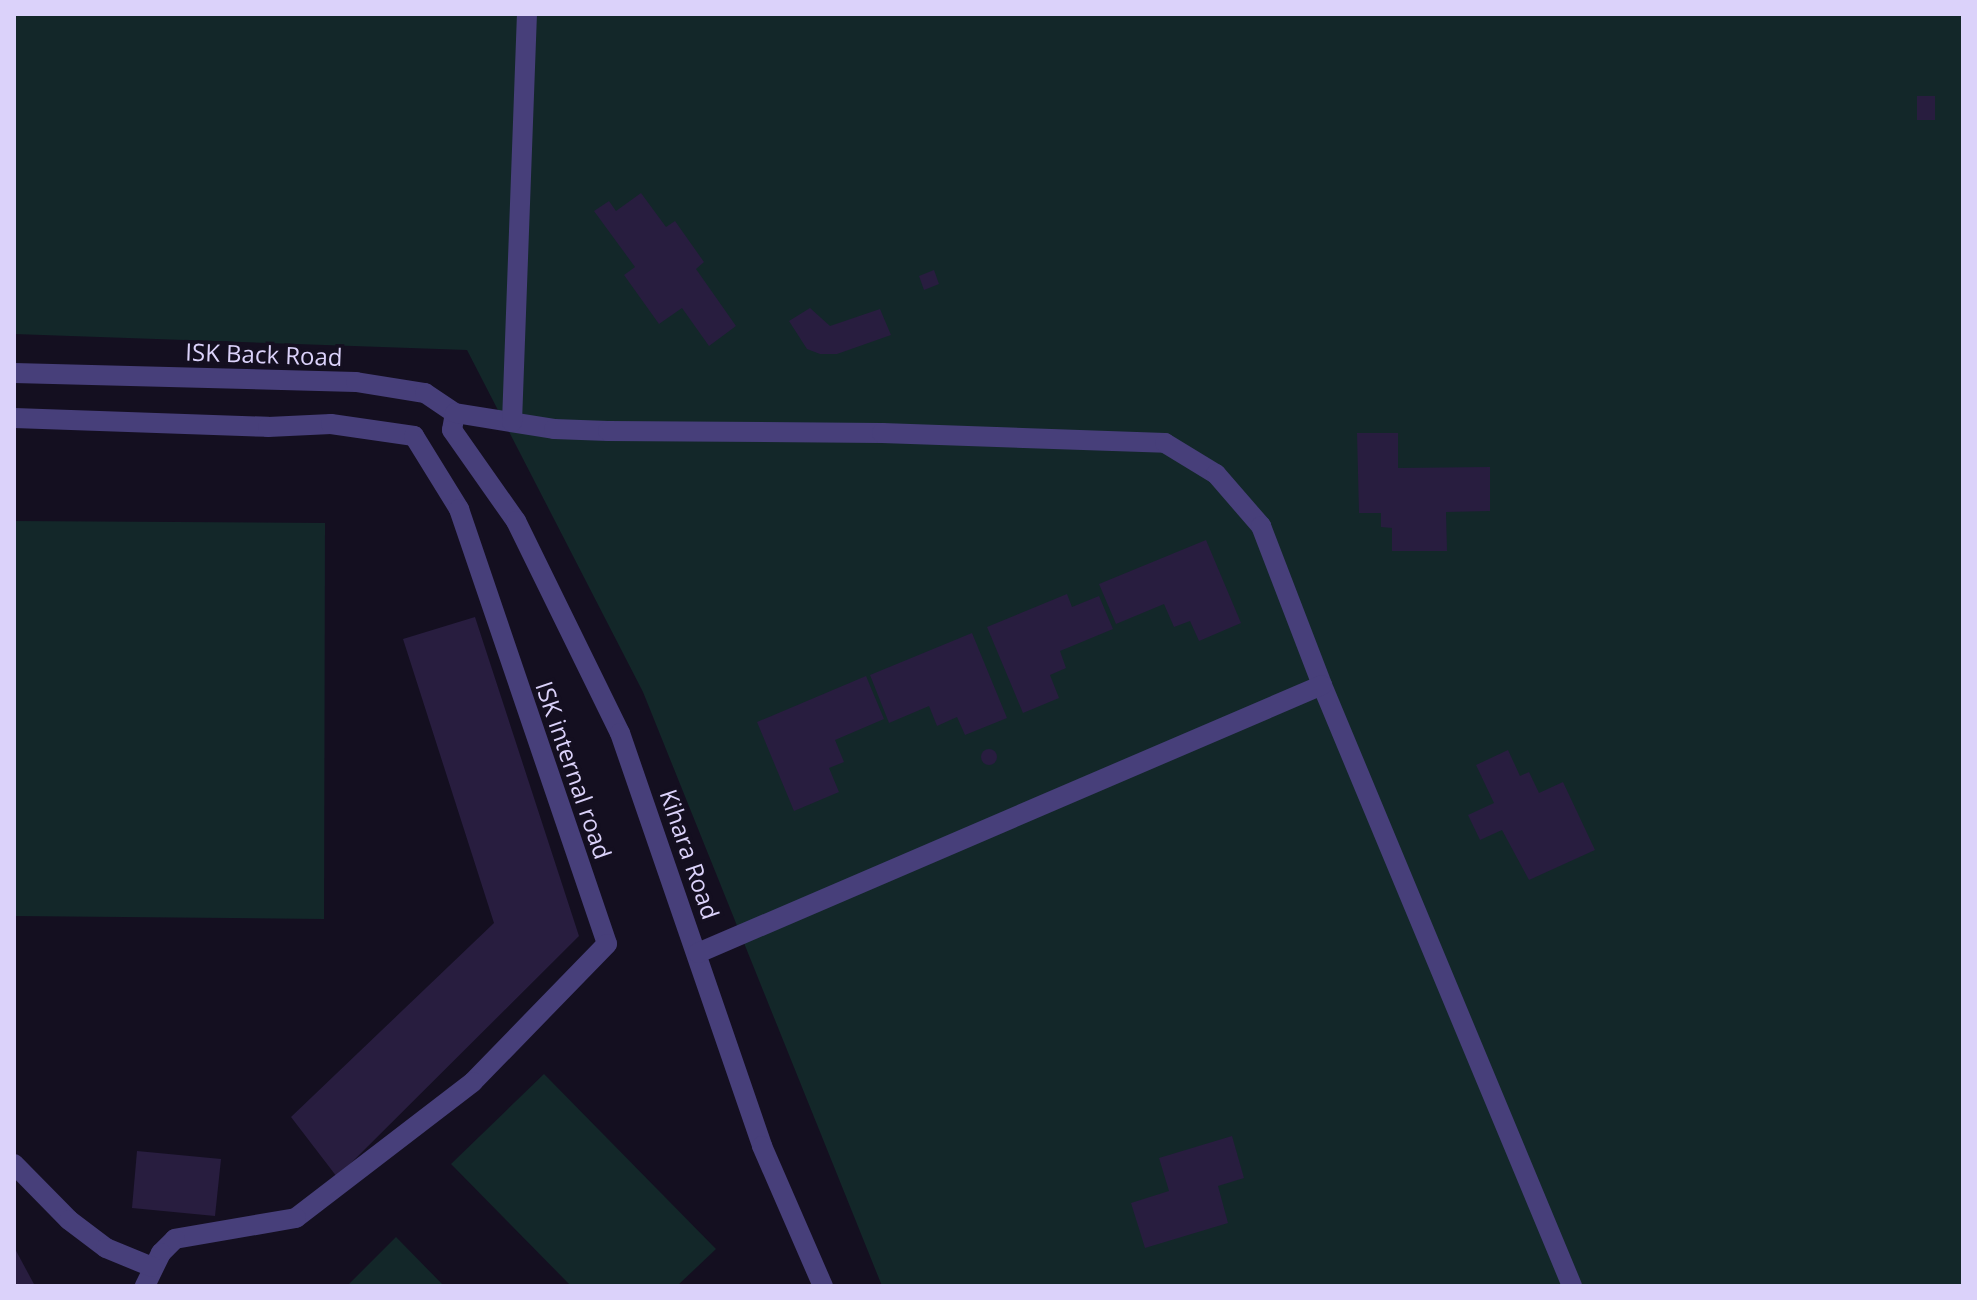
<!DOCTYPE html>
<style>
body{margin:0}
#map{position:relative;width:1977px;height:1300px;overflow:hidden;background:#140f20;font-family:"Open Sans",sans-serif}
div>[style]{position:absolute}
.green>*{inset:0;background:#132729}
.building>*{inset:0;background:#281d3f}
.round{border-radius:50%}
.minor>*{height:20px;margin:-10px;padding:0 10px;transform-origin:10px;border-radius:10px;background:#473f7a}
span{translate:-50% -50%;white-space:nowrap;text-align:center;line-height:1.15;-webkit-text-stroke:7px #140f20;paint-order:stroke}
.street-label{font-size:24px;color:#dbd2fa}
.frame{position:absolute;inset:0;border:16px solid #dbd2fa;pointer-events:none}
</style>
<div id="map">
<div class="green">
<div style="clip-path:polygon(14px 14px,1963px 14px,1963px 1286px,882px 1286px,643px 692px,467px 350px,14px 334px)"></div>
<div style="clip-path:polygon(14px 521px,325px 523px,324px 919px,14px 916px)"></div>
<div style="clip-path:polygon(544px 1074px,716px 1249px,677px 1286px,571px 1286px,451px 1164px)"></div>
<div style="clip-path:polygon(396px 1237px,444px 1286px,347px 1286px)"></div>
</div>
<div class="building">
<div style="clip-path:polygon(1917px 96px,1935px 96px,1935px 120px,1917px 120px)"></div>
<div style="clip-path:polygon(641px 193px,666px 227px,675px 221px,704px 262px,696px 269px,736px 326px,709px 346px,682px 308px,659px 324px,624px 275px,635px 267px,594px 211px,609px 201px,616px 211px)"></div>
<div style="clip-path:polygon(934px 270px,939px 284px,924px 290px,919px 276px)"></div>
<div style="clip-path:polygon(810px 308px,830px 326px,880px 309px,891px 335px,837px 354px,820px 354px,807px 349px,789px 321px)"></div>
<div style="clip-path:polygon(1357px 433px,1398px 433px,1398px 468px,1490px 467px,1490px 511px,1446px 512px,1447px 551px,1392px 551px,1392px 528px,1381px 527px,1381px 513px,1359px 513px)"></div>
<div style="clip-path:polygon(1206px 540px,1241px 623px,1199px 641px,1190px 621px,1174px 627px,1164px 604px,1116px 624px,1099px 584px)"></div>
<div style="clip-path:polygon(1067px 594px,1072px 607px,1099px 596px,1113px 629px,1060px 651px,1066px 668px,1050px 675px,1059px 698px,1023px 713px,987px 627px)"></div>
<div style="clip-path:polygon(475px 617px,579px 936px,337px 1177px,291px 1117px,494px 923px,403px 639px)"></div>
<div style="clip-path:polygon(972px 633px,1007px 718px,965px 735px,957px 717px,937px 726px,929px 706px,889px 723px,870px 675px)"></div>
<div style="clip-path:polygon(866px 676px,884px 719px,835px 740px,844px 762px,829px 768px,839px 792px,794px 811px,757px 722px)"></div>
<div class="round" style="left:981px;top:749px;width:16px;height:16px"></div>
<div style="clip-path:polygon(1508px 750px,1520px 776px,1529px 772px,1539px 793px,1563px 782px,1595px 850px,1529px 880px,1502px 830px,1480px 840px,1468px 815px,1494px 803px,1476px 765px)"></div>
<div style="clip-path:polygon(1232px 1136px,1244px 1178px,1218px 1186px,1228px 1223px,1145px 1248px,1131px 1203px,1169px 1191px,1159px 1158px)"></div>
<div style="clip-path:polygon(137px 1151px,221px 1159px,215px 1216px,132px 1208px)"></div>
<div style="clip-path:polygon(14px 1247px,35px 1286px,14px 1286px)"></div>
</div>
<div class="minor">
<div style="left:14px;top:373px;width:342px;rotate:1.5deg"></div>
<div style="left:356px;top:382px;width:70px;rotate:9.1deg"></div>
<div style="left:425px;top:393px;width:36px;rotate:34deg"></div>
<div style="left:455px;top:413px;width:17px;rotate:100deg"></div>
<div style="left:452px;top:430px;width:111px;rotate:54.9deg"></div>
<div style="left:516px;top:521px;width:236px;rotate:63.9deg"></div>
<div style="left:620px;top:733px;width:437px;rotate:71deg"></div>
<div style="left:762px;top:1146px;width:153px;rotate:66.5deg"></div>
<div style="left:455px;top:413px;width:100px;rotate:9.2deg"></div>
<div style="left:554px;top:429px;width:54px;rotate:2.1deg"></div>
<div style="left:608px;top:431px;width:274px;rotate:0.4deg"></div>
<div style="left:882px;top:433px;width:283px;rotate:2deg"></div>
<div style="left:1165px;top:443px;width:60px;rotate:31.3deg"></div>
<div style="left:1216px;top:474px;width:69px;rotate:49.1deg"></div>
<div style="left:1261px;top:526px;width:170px;rotate:69deg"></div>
<div style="left:1322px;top:685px;width:651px;rotate:67.41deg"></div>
<div style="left:14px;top:418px;width:254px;rotate:2deg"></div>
<div style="left:268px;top:427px;width:63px;rotate:-2.7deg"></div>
<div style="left:331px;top:424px;width:84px;rotate:8.2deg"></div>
<div style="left:414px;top:436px;width:86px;rotate:58.3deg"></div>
<div style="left:459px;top:509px;width:459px;rotate:71.2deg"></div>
<div style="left:607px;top:944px;width:192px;rotate:134.2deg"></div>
<div style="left:473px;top:1082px;width:223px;rotate:142.5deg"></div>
<div style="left:296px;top:1218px;width:123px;rotate:170.2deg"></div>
<div style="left:175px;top:1239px;width:20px;rotate:135deg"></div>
<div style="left:161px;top:1253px;width:37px;rotate:116deg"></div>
<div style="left:512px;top:422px;width:408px;rotate:-87.9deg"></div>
<div style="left:698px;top:953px;width:679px;rotate:-23.24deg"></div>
<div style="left:14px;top:1164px;width:78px;rotate:45.5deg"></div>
<div style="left:69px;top:1220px;width:46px;rotate:37.1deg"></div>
<div style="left:106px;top:1248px;width:50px;rotate:22.4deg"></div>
</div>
<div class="street-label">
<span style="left:264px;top:354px;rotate:2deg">ISK Back Road</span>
<span style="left:574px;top:770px;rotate:71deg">ISK internal road</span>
<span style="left:690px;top:854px;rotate:71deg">Kihara Road</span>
</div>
<div class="frame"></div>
</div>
